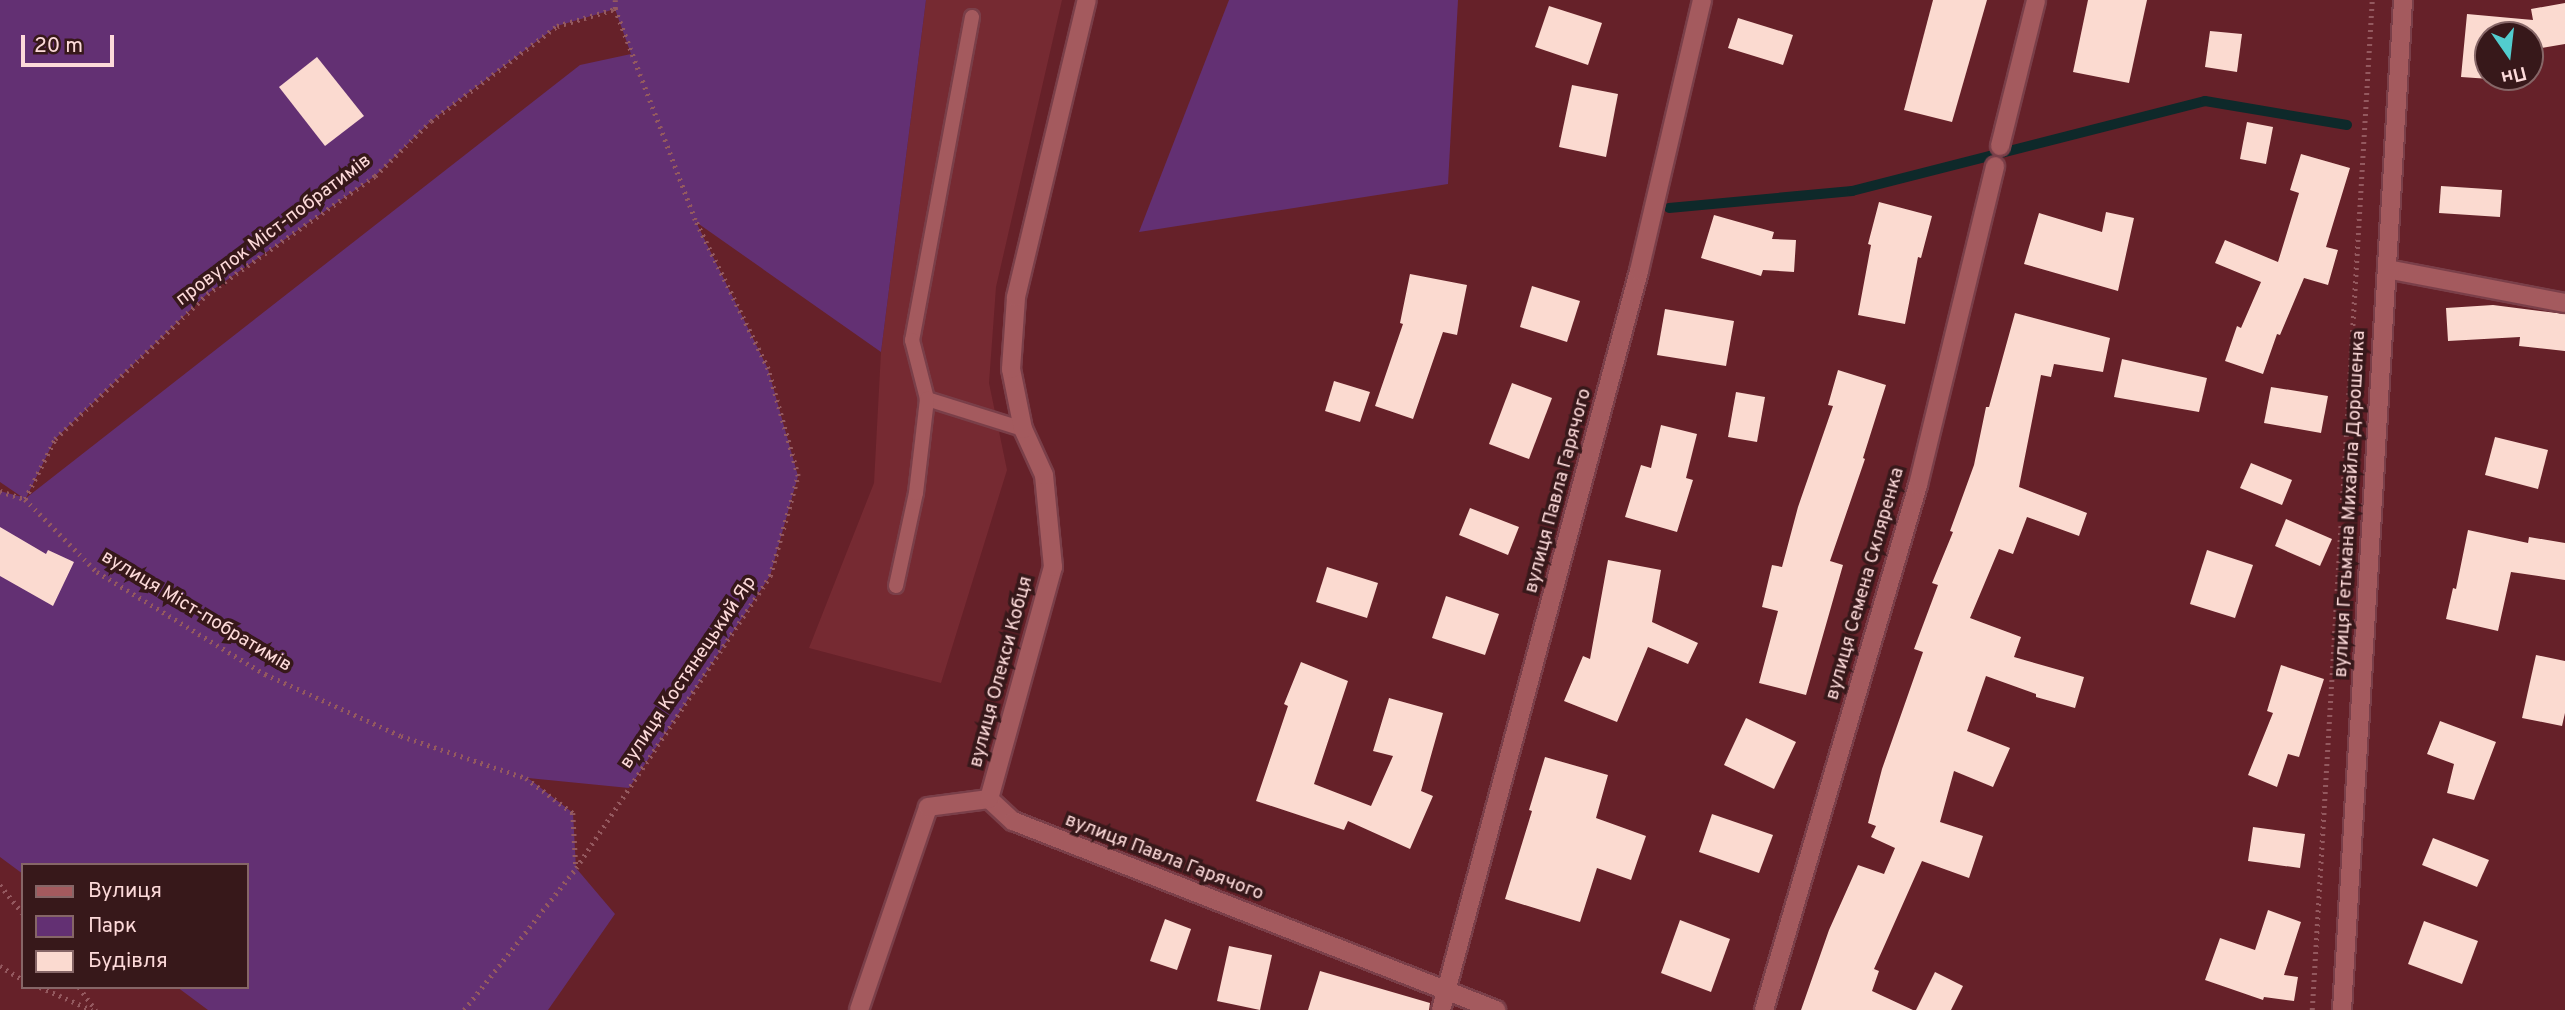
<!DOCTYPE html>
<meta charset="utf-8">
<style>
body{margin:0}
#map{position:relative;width:2565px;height:1010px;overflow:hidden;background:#662129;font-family:Overpass,sans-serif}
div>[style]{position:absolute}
.built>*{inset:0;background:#762a32}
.green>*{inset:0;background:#633073}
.stream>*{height:10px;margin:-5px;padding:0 5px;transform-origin:5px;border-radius:5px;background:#0e292a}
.building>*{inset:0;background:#fbdad0}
.path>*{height:4.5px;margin-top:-2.25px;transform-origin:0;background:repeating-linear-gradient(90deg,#94595f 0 2px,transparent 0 7px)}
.roads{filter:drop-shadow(2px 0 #7a3f49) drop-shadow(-2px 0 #7a3f49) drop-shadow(0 2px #7a3f49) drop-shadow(0 -2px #7a3f49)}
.service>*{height:14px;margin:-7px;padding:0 7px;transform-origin:7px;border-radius:7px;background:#a45a5e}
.minor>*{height:18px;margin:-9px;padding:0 9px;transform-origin:9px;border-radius:9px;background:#a45a5e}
.tertiary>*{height:18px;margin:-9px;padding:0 9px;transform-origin:9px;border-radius:9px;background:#a45a5e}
span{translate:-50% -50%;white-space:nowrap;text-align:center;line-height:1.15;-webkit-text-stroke:7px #37181a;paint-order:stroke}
.street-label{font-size:19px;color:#fddada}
.legend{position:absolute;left:21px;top:863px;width:228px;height:126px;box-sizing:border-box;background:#37181a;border:2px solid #866667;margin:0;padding:9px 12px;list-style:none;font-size:21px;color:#fddada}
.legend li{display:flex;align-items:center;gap:14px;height:35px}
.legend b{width:35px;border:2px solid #866667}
.north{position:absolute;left:2474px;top:21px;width:70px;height:70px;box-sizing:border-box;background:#37181a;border:2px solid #866667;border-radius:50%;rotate:166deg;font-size:19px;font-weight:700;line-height:28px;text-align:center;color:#fddada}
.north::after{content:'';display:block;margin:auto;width:24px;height:32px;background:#52cdcf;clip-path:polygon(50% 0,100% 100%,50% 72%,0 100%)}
.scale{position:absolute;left:21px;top:35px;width:93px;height:32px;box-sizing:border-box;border:4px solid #fddada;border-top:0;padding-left:9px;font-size:21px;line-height:24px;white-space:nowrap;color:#fddada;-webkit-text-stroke:5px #37181a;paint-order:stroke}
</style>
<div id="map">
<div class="built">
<div style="clip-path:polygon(926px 0,1062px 0,996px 287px,989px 383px,1007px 470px,941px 683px,809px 648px,874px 483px,881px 352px)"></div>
</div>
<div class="green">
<div style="clip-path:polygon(evenodd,0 0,926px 0,881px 352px,696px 222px,768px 369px,798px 476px,770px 576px,629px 788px,528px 778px,573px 813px,576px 868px,615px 914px,548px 1010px,208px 1010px,177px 987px,247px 987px,247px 865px,23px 865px,23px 874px,0 857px,0 491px,22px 497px,0 482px,0 0,615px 9px,631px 54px,580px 65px,26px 498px,55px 439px,207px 294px,375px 176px,431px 121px,557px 26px,615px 9px)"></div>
<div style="clip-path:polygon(1229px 0,1458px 0,1448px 184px,1139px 232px)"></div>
</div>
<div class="stream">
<div style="left:1669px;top:208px;width:184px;rotate:-5.3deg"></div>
<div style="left:1852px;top:191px;width:364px;rotate:-14.3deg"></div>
<div style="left:2205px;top:101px;width:144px;rotate:9.6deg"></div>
</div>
<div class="building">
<div style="clip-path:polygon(1933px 0,1987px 0,1952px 122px,1904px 110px)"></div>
<div style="clip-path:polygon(2088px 0,2147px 0,2129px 83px,2073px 72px)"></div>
<div style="clip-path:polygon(2565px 3px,2565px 44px,2530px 50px,2530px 35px,2488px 35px,2488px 77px,2519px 77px,2519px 81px,2461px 77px,2467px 14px,2533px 20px,2531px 9px)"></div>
<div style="clip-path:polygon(1549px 6px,1602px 23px,1588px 65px,1535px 47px)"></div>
<div style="clip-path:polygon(1738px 18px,1793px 35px,1783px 65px,1728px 48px)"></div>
<div style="clip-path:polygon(2210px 31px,2242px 34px,2237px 72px,2205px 67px)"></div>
<div style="clip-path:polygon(317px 57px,364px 116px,325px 146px,279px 87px)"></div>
<div style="clip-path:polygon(1572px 85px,1618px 94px,1606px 157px,1559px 147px)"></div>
<div style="clip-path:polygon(2247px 122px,2273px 127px,2266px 164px,2240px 159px)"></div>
<div style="clip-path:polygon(2301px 154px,2350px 168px,2326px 247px,2338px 250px,2328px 285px,2304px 278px,2280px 335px,2277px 334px,2263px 374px,2225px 361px,2237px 326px,2241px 328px,2261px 282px,2215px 263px,2225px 240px,2278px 262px,2299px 193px,2290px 190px)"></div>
<div style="clip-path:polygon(2441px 186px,2502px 190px,2500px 217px,2439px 213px)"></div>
<div style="clip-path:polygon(1879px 202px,1932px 216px,1921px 258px,1918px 257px,1905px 324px,1858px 315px,1871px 245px,1868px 244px)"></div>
<div style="clip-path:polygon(2106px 212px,2134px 218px,2118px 291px,2024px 264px,2039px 213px,2102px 232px)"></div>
<div style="clip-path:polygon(1714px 215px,1774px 232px,1772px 239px,1796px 240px,1794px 272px,1763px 270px,1761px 276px,1701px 258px)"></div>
<div style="clip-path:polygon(1410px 274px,1467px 285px,1457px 335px,1443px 332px,1413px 419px,1375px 406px,1403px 324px,1400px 323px)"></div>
<div style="clip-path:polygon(1532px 286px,1580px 301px,1567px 342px,1520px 327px)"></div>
<div style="clip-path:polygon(2493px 305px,2565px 314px,2565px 351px,2519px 346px,2520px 337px,2448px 341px,2446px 308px)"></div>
<div style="clip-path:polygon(1665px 309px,1734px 321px,1726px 366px,1657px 355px)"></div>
<div style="clip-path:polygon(2015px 313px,2110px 338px,2103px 372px,2054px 364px,2051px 377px,2041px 375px,2019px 487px,2087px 513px,2079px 536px,2027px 517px,2013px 554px,1999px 549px,1970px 618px,2021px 637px,2014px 657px,2084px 677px,2075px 708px,2036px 697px,2036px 694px,1986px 676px,1967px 731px,2010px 748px,1993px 787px,1954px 771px,1940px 822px,1983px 836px,1969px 878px,1922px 861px,1874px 969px,1879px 971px,1872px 991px,1913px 1010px,1801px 1010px,1829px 930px,1858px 865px,1884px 874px,1895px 848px,1871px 837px,1876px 826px,1868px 823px,1882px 769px,1923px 652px,1914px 649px,1938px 585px,1932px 583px,1953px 532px,1950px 531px,1974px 465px,1986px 407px,1989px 407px)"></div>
<div style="clip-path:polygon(2122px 359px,2207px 378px,2199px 412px,2114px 397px)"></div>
<div style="clip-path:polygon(1838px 370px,1886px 385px,1863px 458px,1865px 459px,1830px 561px,1843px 565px,1806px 695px,1759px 683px,1778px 611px,1762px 607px,1772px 565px,1782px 567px,1798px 507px,1833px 406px,1828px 405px)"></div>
<div style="clip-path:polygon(1334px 381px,1370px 392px,1360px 422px,1325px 411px)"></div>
<div style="clip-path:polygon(1512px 383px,1552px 398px,1529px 459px,1489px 444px)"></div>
<div style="clip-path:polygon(2271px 387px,2328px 396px,2321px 433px,2264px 423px)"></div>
<div style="clip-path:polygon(1736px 392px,1765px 397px,1757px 442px,1728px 437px)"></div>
<div style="clip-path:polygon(1661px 425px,1697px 434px,1686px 478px,1693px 480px,1677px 532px,1625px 517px,1641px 465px,1651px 468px)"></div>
<div style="clip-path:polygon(2495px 437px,2548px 450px,2538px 489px,2485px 475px)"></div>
<div style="clip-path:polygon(2251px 463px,2292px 480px,2282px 505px,2240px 488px)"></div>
<div style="clip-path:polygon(1470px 508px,1519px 527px,1508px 555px,1459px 535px)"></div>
<div style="clip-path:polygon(2286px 519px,2332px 539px,2320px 566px,2275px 546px)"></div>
<div style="clip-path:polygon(0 527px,46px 554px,48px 550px,74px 562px,53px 606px,0 576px)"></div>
<div style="clip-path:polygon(2468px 530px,2528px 543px,2529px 537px,2565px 543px,2565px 580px,2511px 572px,2498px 631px,2446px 619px,2453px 588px,2456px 589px)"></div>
<div style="clip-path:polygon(2207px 550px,2253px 565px,2235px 618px,2190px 604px)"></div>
<div style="clip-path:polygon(1608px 560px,1661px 570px,1652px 622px,1698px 643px,1688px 664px,1648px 647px,1617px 722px,1564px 701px,1583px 656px,1590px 659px)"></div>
<div style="clip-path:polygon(1327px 567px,1378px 583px,1367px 618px,1316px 602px)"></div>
<div style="clip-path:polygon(1446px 596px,1499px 614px,1485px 655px,1432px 638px)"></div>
<div style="clip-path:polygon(2536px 655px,2565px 661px,2565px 713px,2562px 726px,2522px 718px)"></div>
<div style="clip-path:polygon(1301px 662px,1348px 681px,1314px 784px,1371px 806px,1393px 756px,1373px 751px,1389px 698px,1443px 713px,1421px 791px,1433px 796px,1410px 849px,1348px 821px,1344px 830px,1256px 801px,1288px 706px,1284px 704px)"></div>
<div style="clip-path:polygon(2281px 665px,2324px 679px,2299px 757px,2288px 754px,2277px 787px,2248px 775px,2273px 713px,2267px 711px)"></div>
<div style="clip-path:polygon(1746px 718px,1796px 742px,1774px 789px,1724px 765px)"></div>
<div style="clip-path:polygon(2440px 721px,2496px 742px,2474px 800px,2447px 793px,2454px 764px,2427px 754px)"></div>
<div style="clip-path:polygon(1545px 757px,1608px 775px,1596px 818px,1646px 836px,1631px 880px,1597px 868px,1580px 922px,1505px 899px,1532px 811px,1529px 810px)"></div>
<div style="clip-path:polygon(1712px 814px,1773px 835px,1759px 873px,1699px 852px)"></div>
<div style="clip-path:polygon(2253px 827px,2305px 834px,2300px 868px,2248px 861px)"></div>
<div style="clip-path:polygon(2433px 838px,2489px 860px,2477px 887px,2422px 865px)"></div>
<div style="clip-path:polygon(2268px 910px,2301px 922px,2284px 975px,2298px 977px,2294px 1001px,2264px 997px,2263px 1000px,2205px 980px,2220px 938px,2255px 950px)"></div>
<div style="clip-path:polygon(1165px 919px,1191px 929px,1177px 970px,1150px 961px)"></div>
<div style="clip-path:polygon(1680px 920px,1730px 939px,1711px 992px,1661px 973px)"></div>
<div style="clip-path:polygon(2424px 921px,2478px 941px,2462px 984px,2408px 964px)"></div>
<div style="clip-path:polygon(1229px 946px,1272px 955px,1260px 1010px,1217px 1001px)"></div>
<div style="clip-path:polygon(1320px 971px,1430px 1003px,1429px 1010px,1308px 1010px)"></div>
<div style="clip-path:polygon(1935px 972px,1963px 986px,1951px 1010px,1916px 1010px)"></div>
</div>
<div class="path">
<div style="left:0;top:491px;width:26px;rotate:18deg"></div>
<div style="left:25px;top:499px;width:103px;rotate:45.4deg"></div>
<div style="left:97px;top:572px;width:197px;rotate:31.3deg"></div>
<div style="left:265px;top:674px;width:149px;rotate:24.5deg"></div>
<div style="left:401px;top:736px;width:132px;rotate:18.6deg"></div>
<div style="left:526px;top:778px;width:59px;rotate:36.7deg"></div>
<div style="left:573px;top:813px;width:54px;rotate:86.8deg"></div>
<div style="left:25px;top:499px;width:67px;rotate:-63.4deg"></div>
<div style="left:55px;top:439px;width:210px;rotate:-43.6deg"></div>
<div style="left:207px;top:294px;width:205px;rotate:-35.1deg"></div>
<div style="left:375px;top:176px;width:78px;rotate:-44.5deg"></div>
<div style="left:431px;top:121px;width:158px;rotate:-37deg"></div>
<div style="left:557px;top:26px;width:60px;rotate:-16.3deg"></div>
<div style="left:0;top:885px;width:36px;rotate:51deg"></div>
<div style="left:0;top:966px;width:27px;rotate:31deg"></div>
<div style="left:40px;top:987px;width:57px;rotate:23.9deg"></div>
<div style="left:79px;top:987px;width:29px;rotate:54deg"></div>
<div style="left:464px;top:1010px;width:181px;rotate:-51.7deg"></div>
<div style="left:576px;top:868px;width:351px;rotate:-56.4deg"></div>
<div style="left:770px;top:576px;width:104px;rotate:-74.4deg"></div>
<div style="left:798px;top:476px;width:111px;rotate:-105.7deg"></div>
<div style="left:768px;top:369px;width:166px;rotate:-116.1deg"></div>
<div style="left:695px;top:220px;width:226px;rotate:-110.8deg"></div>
<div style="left:615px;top:9px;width:9px;rotate:-90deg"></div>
<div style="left:2312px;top:1010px;width:1012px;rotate:-86.6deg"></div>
</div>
<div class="roads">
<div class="service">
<div style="left:972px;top:17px;width:329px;rotate:100.5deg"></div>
<div style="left:912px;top:340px;width:61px;rotate:75.7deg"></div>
<div style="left:927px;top:399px;width:101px;rotate:17.4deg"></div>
<div style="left:896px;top:586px;width:95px;rotate:-77.9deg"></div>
<div style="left:916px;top:493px;width:95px;rotate:-83.3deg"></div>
</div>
<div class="minor">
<div style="left:2000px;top:146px;width:150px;rotate:-76.1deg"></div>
<div style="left:2387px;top:269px;width:181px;rotate:10.8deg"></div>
<div style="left:989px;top:799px;width:33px;rotate:43deg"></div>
<div style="left:1013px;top:821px;width:519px;rotate:21.37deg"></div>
<div style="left:859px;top:1010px;width:214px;rotate:-71.2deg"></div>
<div style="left:928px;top:807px;width:62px;rotate:-7.5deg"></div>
<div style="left:989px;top:799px;width:241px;rotate:-74.6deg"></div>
<div style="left:1053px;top:567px;width:92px;rotate:-95.6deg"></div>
<div style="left:1044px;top:475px;width:51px;rotate:-114.5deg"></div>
<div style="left:1023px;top:429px;width:61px;rotate:-101.3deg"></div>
<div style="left:1011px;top:369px;width:72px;rotate:-86deg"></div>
<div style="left:1016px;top:297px;width:305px;rotate:-76.6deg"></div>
<div style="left:1441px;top:1010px;width:765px;rotate:-75deg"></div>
<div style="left:1639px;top:271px;width:278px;rotate:-76.9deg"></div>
<div style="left:1764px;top:1010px;width:547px;rotate:-73.65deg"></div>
<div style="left:1918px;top:485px;width:328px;rotate:-76.4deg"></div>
</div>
<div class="tertiary">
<div style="left:2342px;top:1010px;width:1012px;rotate:-86.54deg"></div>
</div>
</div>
<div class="street-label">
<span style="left:274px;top:231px;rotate:-37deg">провулок Міст-побратимів</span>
<span style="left:1559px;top:491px;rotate:-75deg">вулиця Павла Гарячого</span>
<span style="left:2351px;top:504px;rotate:-87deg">вулиця Гетьмана Михайла Дорошенка</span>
<span style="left:1866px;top:584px;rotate:-74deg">вулиця Семена Скляренка</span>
<span style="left:196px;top:612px;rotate:31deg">вулиця Міст-побратимів</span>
<span style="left:1002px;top:672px;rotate:-75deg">вулиця Олекси Кобця</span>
<span style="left:689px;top:673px;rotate:-56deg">вулиця Костянецький Яр</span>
<span style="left:1164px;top:858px;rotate:21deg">вулиця Павла Гарячого</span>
</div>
<ul class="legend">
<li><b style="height:9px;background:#a45a5e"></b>Вулиця</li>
<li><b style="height:19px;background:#633073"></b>Парк</li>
<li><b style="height:19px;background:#fbdad0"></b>Будівля</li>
</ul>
<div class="north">Пн</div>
<div class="scale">20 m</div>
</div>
